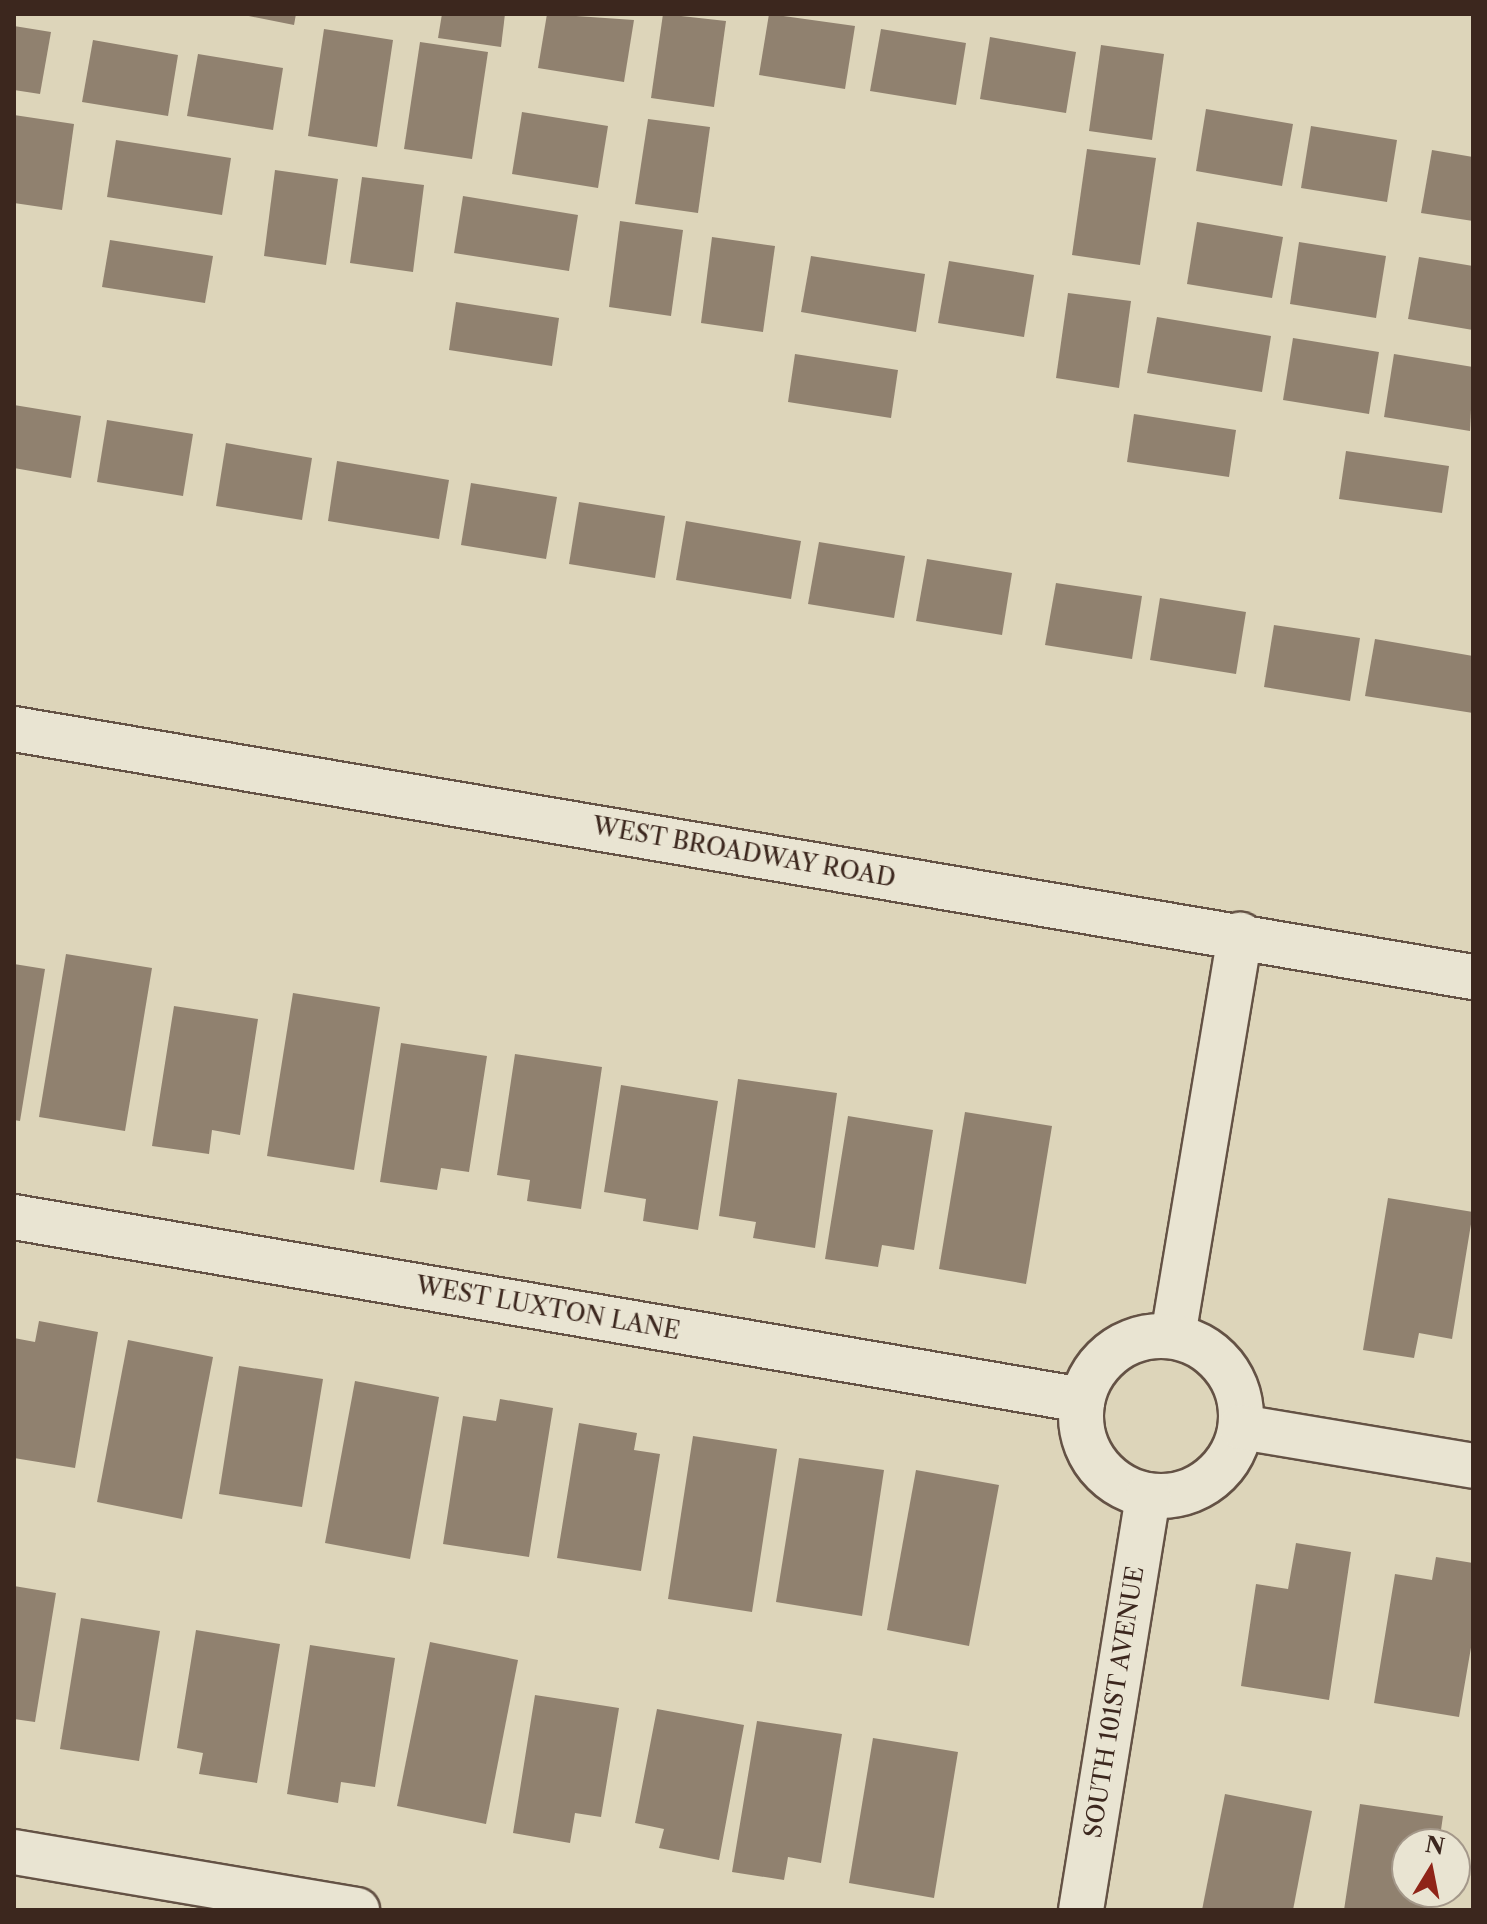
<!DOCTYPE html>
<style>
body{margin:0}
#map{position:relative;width:1487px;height:1924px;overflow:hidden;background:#ddd5ba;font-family:"Libre Caslon Text",serif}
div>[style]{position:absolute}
.building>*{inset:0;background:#90816f}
.roads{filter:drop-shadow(2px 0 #645245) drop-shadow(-2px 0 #645245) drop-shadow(0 2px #645245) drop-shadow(0 -2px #645245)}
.minor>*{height:44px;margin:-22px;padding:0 22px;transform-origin:22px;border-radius:22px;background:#e9e4d2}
.minor>.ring{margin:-22px;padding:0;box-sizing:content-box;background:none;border:44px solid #e9e4d2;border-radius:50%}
.secondary>*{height:44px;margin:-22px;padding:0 22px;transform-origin:22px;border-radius:22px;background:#e9e4d2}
span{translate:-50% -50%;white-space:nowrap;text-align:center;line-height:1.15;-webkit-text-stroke:7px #e9e4d2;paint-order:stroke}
.street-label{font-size:24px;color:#3c271e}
.frame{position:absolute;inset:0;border:16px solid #3c271e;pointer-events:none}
.north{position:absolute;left:1391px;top:1828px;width:80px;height:80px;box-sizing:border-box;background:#e9e4d2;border:2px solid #a4988a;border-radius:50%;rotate:10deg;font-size:22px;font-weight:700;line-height:32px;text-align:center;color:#3c271e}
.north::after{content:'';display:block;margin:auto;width:28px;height:36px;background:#8f2418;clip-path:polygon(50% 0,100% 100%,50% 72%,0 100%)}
</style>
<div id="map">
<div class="building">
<div style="clip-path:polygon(239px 14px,296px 14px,294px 25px)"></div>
<div style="clip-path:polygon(442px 14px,505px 14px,501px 47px,438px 38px)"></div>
<div style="clip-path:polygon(547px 14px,634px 20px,624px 82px,538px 68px)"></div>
<div style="clip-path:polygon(663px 14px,726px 21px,714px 107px,651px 98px)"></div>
<div style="clip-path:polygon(769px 14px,855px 26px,845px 89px,759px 75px)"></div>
<div style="clip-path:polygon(14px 26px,51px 32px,40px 94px,14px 90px)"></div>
<div style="clip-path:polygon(324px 29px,393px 40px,377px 147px,308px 136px)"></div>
<div style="clip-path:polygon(881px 29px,966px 43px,956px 105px,870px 91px)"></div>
<div style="clip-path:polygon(990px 37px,1076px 52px,1066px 113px,980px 99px)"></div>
<div style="clip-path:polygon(93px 40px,178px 55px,168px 116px,82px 102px)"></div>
<div style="clip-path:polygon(420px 42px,488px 52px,472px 159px,404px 149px)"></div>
<div style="clip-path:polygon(1101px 45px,1164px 54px,1152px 140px,1089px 131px)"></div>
<div style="clip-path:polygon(198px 54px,283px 68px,273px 130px,187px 116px)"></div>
<div style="clip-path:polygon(1206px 109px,1293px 124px,1282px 186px,1196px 171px)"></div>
<div style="clip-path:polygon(522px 112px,608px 126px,598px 188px,512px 174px)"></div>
<div style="clip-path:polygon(14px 115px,74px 124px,62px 210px,14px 203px)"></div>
<div style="clip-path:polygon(648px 119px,710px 127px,698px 213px,635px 204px)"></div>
<div style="clip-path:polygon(1311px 126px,1397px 140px,1387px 202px,1301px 188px)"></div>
<div style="clip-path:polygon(116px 140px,231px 158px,222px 215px,107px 197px)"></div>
<div style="clip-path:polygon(1087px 149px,1156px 158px,1140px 265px,1072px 255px)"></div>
<div style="clip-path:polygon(1432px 150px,1473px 157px,1473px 221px,1421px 213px)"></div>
<div style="clip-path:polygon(275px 170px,338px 179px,326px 265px,264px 256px)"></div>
<div style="clip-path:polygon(362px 177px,424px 185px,413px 272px,350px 263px)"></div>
<div style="clip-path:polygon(463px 196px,578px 215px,569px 271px,454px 253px)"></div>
<div style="clip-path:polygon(620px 221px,683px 230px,671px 316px,609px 307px)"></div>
<div style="clip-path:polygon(1197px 222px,1283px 237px,1272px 298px,1187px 284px)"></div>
<div style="clip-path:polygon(712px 237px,775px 246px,763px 332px,701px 323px)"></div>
<div style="clip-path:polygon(110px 240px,213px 256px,205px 303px,102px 287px)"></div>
<div style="clip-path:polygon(1299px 242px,1386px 256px,1376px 318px,1290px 304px)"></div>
<div style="clip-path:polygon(811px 256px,925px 274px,916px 332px,801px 312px)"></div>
<div style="clip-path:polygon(1419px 257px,1473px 266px,1473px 330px,1408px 319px)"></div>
<div style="clip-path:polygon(949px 261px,1034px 275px,1024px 337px,938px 323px)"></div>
<div style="clip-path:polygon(1068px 293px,1131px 301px,1119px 388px,1056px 378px)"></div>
<div style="clip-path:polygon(456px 302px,559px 318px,552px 366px,449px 350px)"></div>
<div style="clip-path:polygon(1157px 317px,1271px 336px,1262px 392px,1147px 373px)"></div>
<div style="clip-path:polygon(1293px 338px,1379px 352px,1369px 414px,1283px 400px)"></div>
<div style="clip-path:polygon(795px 354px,898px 370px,891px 418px,788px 402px)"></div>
<div style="clip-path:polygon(1394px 354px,1473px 367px,1470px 431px,1384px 417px)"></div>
<div style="clip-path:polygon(14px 405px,81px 416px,71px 478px,14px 468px)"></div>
<div style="clip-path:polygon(1134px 414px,1236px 430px,1229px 477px,1127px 462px)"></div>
<div style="clip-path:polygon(107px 420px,193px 434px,183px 496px,97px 482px)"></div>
<div style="clip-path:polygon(226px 443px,312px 458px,302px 520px,216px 506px)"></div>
<div style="clip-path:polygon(1346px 451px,1449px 466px,1442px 513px,1339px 499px)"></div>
<div style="clip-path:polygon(337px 461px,449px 480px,439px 539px,328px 521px)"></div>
<div style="clip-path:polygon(471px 483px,557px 497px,546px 559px,461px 545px)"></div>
<div style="clip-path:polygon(579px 502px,665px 516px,655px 578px,569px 564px)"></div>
<div style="clip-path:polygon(686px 521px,801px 541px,791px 599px,676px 580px)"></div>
<div style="clip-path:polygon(819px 542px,905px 556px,894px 618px,808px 604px)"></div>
<div style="clip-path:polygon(927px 559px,1012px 573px,1002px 635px,916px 621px)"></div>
<div style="clip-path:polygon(1056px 583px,1142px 596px,1132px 659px,1045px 645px)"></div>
<div style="clip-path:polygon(1160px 598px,1246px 612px,1236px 674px,1150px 660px)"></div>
<div style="clip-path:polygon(1274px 625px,1360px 638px,1350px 701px,1264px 687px)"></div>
<div style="clip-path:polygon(1375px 639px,1473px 656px,1473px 713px,1365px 696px)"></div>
<div style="clip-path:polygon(66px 954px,152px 968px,125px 1131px,39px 1117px)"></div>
<div style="clip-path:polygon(14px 964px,45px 969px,20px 1121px,14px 1120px)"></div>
<div style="clip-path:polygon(293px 993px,380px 1007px,354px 1170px,267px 1156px)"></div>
<div style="clip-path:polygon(174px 1006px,258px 1019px,240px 1135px,212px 1130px,209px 1154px,152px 1146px)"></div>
<div style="clip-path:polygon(401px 1043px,487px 1056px,469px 1172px,441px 1168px,437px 1190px,380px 1182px)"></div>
<div style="clip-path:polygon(515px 1054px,602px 1067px,581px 1209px,527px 1201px,530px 1180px,497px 1175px)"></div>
<div style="clip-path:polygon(738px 1079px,837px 1093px,815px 1248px,753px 1238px,756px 1222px,719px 1216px)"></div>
<div style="clip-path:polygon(621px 1085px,718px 1101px,698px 1230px,643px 1221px,646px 1199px,604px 1192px)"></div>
<div style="clip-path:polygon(965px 1112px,1052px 1126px,1026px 1284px,939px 1269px)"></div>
<div style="clip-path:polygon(848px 1116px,933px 1130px,914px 1250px,882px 1245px,878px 1267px,825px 1259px)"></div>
<div style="clip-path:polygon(1388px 1198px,1473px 1212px,1452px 1339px,1419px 1333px,1414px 1358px,1363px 1350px)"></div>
<div style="clip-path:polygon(39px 1321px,98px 1332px,75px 1468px,14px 1458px,14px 1338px,35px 1342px)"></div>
<div style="clip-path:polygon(128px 1340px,213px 1357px,182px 1519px,97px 1502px)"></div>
<div style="clip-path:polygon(239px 1366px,323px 1379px,302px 1507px,219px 1494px)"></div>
<div style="clip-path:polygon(355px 1381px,439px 1397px,410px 1559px,325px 1543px)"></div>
<div style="clip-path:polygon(500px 1399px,553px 1408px,529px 1557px,443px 1544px,463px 1416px,496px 1421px)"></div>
<div style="clip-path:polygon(579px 1423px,637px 1433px,634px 1450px,660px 1454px,641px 1571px,557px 1558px)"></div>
<div style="clip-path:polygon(693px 1436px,777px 1449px,752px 1612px,668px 1599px)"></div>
<div style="clip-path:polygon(799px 1458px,884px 1470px,862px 1616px,776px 1602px)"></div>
<div style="clip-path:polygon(916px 1470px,999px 1485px,969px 1646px,887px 1630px)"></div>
<div style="clip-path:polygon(1296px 1543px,1351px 1552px,1329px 1700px,1241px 1686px,1256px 1584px,1288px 1589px)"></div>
<div style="clip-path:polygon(1436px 1557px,1473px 1563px,1473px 1636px,1459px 1717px,1374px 1703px,1395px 1574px,1432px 1580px)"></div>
<div style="clip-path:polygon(14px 1586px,56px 1593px,35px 1722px,14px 1719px)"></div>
<div style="clip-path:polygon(81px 1618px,160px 1631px,139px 1761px,60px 1749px)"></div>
<div style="clip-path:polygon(196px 1630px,280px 1644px,257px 1783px,199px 1774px,203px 1753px,177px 1748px)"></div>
<div style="clip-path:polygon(430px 1642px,518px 1660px,486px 1824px,397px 1806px)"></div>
<div style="clip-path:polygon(310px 1645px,395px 1658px,375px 1787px,341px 1782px,338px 1803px,287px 1794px)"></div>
<div style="clip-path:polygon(535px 1695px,619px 1708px,601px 1817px,575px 1813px,570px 1843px,513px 1833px)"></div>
<div style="clip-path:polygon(657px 1709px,744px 1725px,719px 1860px,659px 1848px,664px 1829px,635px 1823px)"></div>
<div style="clip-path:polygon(757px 1721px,842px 1734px,821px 1863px,788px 1857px,784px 1880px,732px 1872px)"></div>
<div style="clip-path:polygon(873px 1738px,958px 1752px,934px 1898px,849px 1883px)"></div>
<div style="clip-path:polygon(1225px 1794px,1312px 1811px,1293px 1910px,1202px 1910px)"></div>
<div style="clip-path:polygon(1360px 1804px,1443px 1816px,1439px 1844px,1407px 1844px,1407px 1892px,1432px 1892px,1429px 1910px,1344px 1910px)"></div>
</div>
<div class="roads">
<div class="minor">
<div style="left:14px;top:1217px;width:1084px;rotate:9.72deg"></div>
<div style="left:1173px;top:1336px;width:407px;rotate:-80.5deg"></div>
<div class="ring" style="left:1081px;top:1336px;width:116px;height:116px"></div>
<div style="left:1241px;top:1427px;width:235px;rotate:9.5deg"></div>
<div style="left:14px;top:1852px;width:348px;rotate:9.6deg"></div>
<div style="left:1081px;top:1910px;width:420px;rotate:-80.8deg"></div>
</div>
<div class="secondary">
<div style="left:14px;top:729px;width:1480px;rotate:9.65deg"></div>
</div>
</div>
<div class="street-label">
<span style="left:744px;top:852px;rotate:10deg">WEST BROADWAY ROAD</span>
<span style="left:548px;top:1308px;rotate:10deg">WEST LUXTON LANE</span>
<span style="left:1114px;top:1702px;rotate:-81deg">SOUTH 101ST AVENUE</span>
</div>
<div class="frame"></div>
<div class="north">N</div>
</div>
